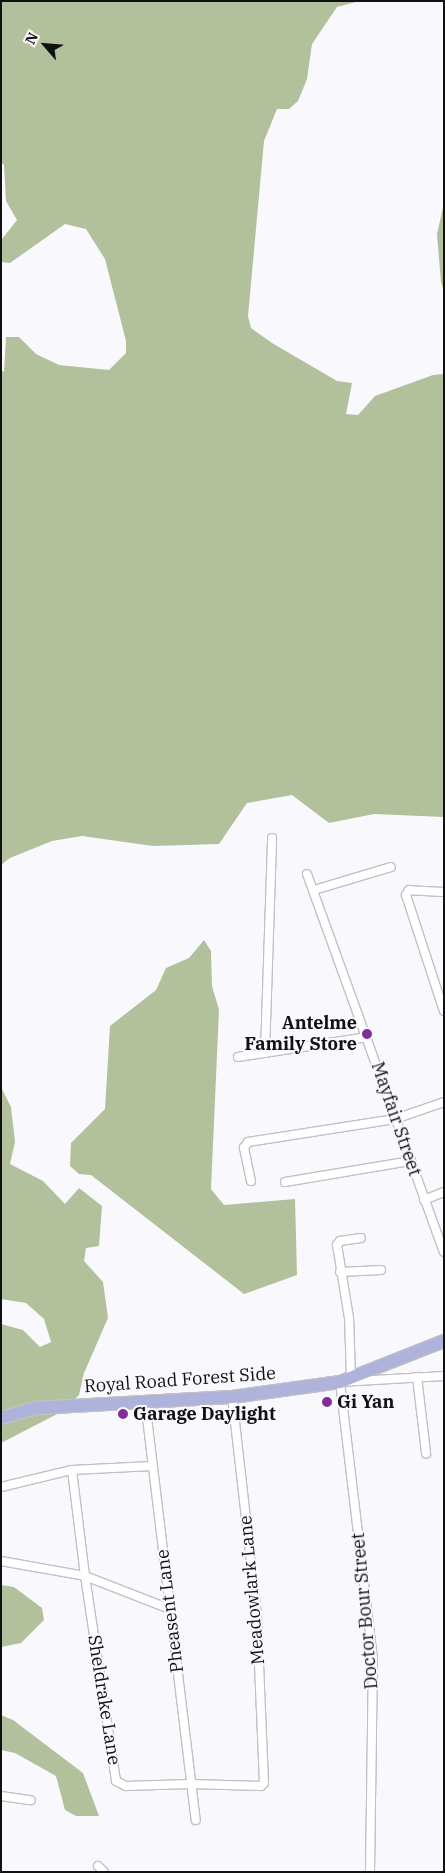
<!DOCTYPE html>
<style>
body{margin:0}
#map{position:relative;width:445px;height:1873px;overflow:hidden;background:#f9f9fd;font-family:"IBM Plex Serif",serif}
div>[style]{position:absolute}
.forest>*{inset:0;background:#b2c09b}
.roads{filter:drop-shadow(1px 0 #c1c1c5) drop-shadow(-1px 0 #c1c1c5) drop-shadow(0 1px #c1c1c5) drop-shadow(0 -1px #c1c1c5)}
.street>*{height:8px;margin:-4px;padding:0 4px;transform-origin:4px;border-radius:4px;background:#fff}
.primary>*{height:12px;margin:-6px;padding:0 6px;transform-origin:6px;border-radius:6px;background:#adb3da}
.dots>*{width:14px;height:14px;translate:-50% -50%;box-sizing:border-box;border:2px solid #f9f9fd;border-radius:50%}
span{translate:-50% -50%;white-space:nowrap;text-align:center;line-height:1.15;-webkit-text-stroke:4px #f9f9fd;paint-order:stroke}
.poi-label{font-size:18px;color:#111113;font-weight:700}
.right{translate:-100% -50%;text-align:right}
.left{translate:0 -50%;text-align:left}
.street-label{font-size:18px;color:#111113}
.frame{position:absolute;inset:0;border:2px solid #111113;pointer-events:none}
.north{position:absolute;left:20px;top:20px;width:50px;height:50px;-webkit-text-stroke:4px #f9f9fd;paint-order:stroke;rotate:297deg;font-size:14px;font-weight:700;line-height:20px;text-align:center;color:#111113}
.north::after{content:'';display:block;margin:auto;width:18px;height:22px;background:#111113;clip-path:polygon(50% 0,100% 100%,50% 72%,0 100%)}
</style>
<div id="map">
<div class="forest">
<div style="clip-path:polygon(1px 1px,360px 1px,337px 7px,312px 44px,307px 79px,298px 101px,289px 109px,277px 109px,264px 141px,248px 316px,251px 328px,272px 343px,337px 381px,352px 383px,346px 414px,358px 415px,375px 396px,433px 375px,444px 374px,444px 817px,374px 814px,329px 823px,292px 795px,247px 803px,219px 844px,153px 846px,82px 836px,52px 841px,10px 858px,1px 865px,1px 370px,4px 372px,6px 337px,19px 337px,36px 354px,59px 365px,109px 370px,126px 353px,126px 341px,105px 259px,86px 229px,65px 224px,10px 263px,1px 262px,2px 239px,17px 220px,6px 201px,4px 165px,1px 162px)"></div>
<div style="clip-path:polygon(444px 203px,444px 292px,441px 282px,437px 234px)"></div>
<div style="clip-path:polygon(204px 940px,211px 951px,212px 986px,219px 1010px,211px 1189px,224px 1205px,295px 1199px,297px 1275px,244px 1294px,91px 1175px,79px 1174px,70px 1166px,71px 1143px,105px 1109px,110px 1026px,156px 990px,166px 968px,189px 958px)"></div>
<div style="clip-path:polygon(1px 1087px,11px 1107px,15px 1142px,10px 1164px,43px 1181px,65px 1204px,79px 1188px,102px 1206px,99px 1246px,86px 1248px,84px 1261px,103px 1282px,108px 1318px,84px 1373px,79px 1395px,63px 1411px,1px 1443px,1px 1324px,23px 1330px,40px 1347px,51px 1342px,44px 1319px,26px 1303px,1px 1299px)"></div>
<div style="clip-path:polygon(1px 1585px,14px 1587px,42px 1608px,44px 1620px,21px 1643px,1px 1647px)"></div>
<div style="clip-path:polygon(1px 1715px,13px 1720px,83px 1773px,99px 1816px,76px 1816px,65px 1810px,56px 1776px,15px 1753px,1px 1750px)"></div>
</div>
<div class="roads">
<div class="street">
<div style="left:307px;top:874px;width:402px;rotate:70.1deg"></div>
<div style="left:314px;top:890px;width:80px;rotate:-16.6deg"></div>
<div style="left:444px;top:892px;width:35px;rotate:-177deg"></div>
<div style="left:409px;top:890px;width:6px;rotate:121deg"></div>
<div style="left:406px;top:895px;width:122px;rotate:71.9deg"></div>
<div style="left:265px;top:1053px;width:215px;rotate:-88.1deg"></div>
<div style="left:238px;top:1057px;width:131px;rotate:-8.8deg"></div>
<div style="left:251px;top:1181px;width:34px;rotate:-102deg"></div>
<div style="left:244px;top:1148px;width:7px;rotate:-56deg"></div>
<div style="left:248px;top:1142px;width:149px;rotate:-8.9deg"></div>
<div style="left:395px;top:1119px;width:52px;rotate:-19.1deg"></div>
<div style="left:285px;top:1182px;width:128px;rotate:-9.5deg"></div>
<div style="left:424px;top:1200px;width:22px;rotate:-22deg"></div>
<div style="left:340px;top:1272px;width:41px;rotate:-2.8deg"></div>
<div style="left:351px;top:1377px;width:59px;rotate:-91.9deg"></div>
<div style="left:349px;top:1318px;width:74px;rotate:-99.3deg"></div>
<div style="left:337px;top:1245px;width:5px;rotate:-53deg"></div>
<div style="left:340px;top:1241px;width:21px;rotate:-8deg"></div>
<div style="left:417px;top:1377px;width:77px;rotate:83.2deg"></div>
<div style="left:145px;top:1401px;width:422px;rotate:83.1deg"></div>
<div style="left:72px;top:1470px;width:107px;rotate:83deg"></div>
<div style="left:85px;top:1576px;width:207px;rotate:81.4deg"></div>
<div style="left:116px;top:1781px;width:11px;rotate:27deg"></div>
<div style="left:126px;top:1786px;width:64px;rotate:-1.8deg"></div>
<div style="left:190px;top:1784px;width:71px;rotate:1.6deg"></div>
<div style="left:261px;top:1786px;width:4px;rotate:-45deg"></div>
<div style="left:264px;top:1783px;width:168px;rotate:-92.4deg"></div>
<div style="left:257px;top:1615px;width:219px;rotate:-96.5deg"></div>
<div style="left:1px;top:1487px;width:73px;rotate:-13.5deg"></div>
<div style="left:72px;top:1470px;width:80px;rotate:-2.9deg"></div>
<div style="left:1px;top:1561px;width:85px;rotate:10.1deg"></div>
<div style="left:85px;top:1576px;width:91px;rotate:21.2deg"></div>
<div style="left:1px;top:1796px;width:30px;rotate:8deg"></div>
<div style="left:98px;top:1866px;width:8px;rotate:45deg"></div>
<div style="left:370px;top:1872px;width:213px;rotate:-89.2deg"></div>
<div style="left:373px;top:1659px;width:279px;rotate:-96.8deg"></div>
<div style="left:340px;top:1382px;width:104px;rotate:-3.3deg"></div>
</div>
<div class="primary">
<div style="left:1px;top:1418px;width:37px;rotate:-16deg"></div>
<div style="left:37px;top:1408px;width:195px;rotate:-3.2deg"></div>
<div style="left:232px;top:1397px;width:109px;rotate:-7.9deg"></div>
<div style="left:340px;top:1382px;width:112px;rotate:-21.5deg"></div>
</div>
</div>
<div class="dots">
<div style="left:367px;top:1034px;background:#822c9a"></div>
<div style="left:327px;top:1402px;background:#822c9a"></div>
<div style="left:123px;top:1414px;background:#822c9a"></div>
</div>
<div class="poi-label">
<span class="right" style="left:357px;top:1034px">Antelme<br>Family Store</span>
<span class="left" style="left:337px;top:1402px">Gi Yan</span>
<span class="left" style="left:133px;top:1414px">Garage Daylight</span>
</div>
<div class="street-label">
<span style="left:396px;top:1119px;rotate:71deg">Mayfair Street</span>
<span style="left:180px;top:1380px;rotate:-4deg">Royal Road Forest Side</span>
<span style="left:252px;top:1590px;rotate:-95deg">Meadowlark Lane</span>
<span style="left:170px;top:1611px;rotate:-97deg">Pheasent Lane</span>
<span style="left:365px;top:1611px;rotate:-95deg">Doctor Bour Street</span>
<span style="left:104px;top:1700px;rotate:81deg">Sheldrake Lane</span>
</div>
<div class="frame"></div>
<div class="north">N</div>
</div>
